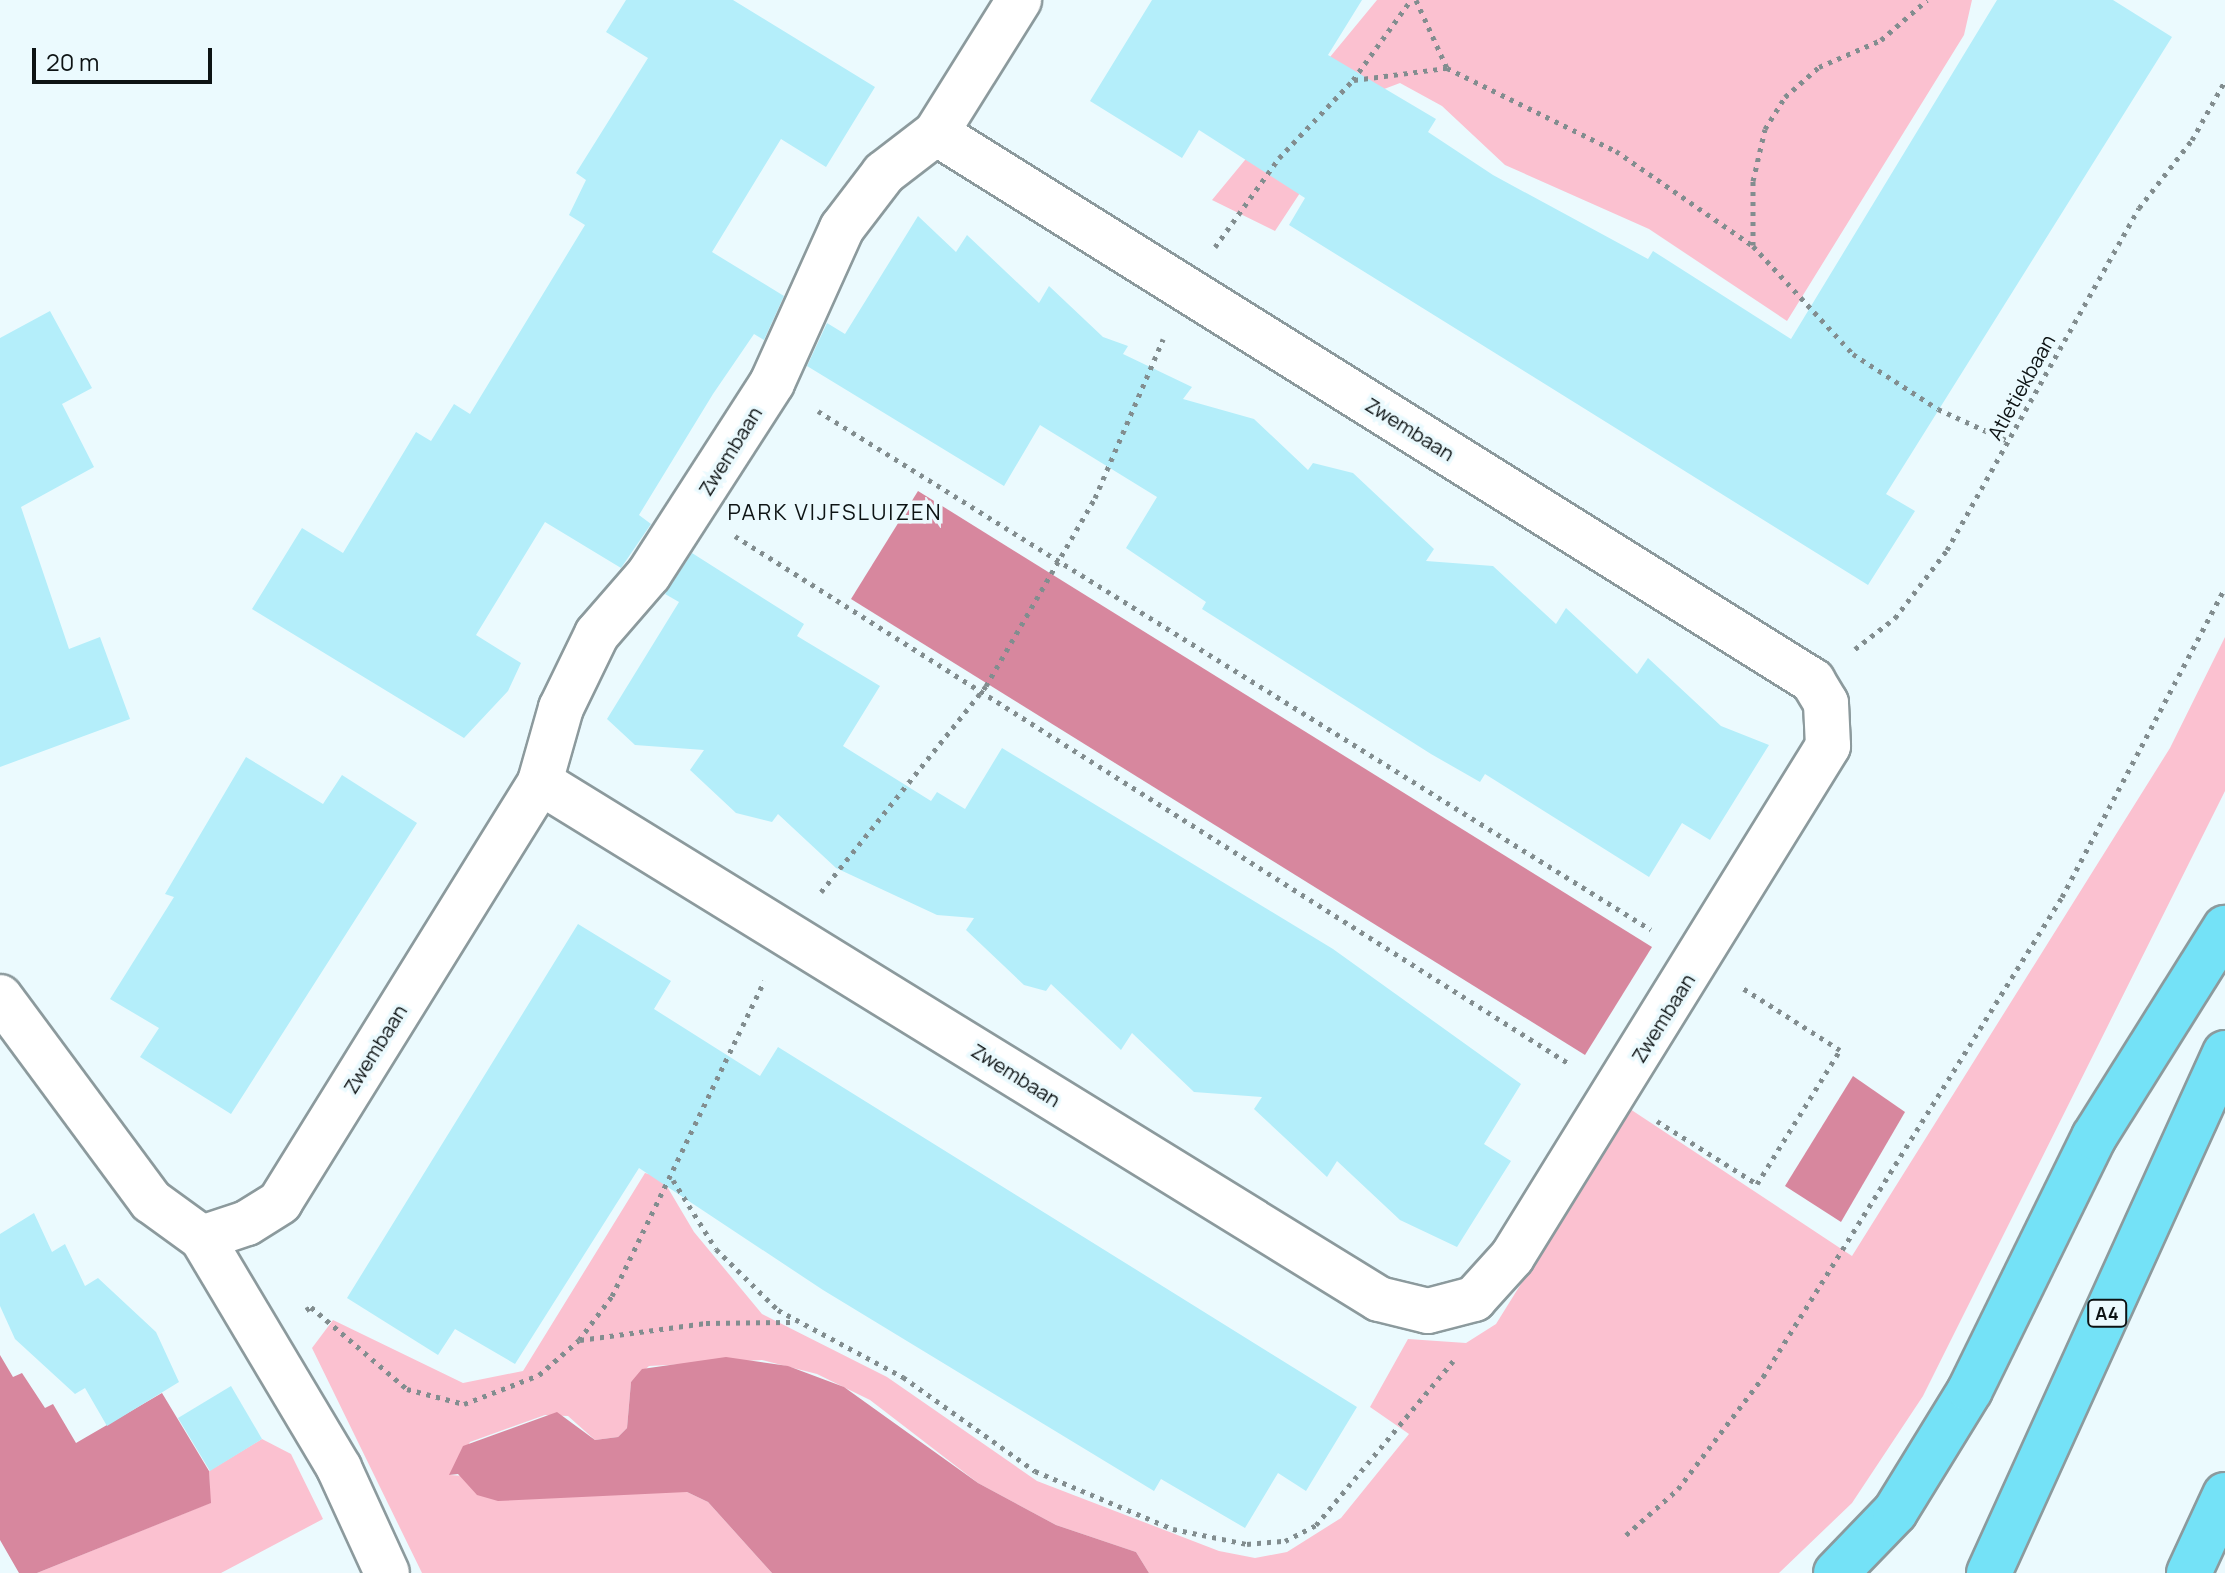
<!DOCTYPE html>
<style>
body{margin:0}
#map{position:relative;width:2225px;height:1573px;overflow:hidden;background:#ebfafe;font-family:Manrope,sans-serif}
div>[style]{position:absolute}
.green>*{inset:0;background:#fbc1d0}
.water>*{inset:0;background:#d7879e}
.building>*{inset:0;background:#b4eefa}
.path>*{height:5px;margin-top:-2.5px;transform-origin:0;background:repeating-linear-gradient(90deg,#828d8f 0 4px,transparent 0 10px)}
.roads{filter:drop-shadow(2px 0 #8c9a9d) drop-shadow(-2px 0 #8c9a9d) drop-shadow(0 2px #8c9a9d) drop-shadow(0 -2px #8c9a9d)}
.street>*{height:44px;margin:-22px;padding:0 22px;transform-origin:22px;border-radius:22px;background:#fff}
.highway>*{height:44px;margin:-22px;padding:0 22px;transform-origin:22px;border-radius:22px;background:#74e2f7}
span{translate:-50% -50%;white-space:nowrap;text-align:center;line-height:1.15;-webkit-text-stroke:7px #ebfafe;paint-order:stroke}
.shield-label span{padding:2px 6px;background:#ebfafe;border:2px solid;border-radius:6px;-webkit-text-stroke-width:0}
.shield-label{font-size:18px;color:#0d1314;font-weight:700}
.street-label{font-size:20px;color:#0d1314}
.neighbourhood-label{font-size:22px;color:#0d1314;letter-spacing:2px}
.scale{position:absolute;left:32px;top:48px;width:180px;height:36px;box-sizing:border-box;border:4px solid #0d1314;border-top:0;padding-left:10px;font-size:24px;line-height:28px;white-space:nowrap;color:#0d1314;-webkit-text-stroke:6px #ebfafe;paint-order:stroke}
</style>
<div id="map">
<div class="green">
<div style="clip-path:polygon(1377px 0,1972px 0,1964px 35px,1787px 321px,1649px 229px,1505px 165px,1442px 106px,1400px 83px,1363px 97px,1275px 231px,1212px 200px)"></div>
<div style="clip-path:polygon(2225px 637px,2225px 791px,1923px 1396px,1852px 1503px,1779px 1573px,1149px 1573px,1136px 1552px,1056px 1525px,978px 1483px,870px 1400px,817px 1374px,762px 1360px,649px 1366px,631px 1382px,627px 1428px,618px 1437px,595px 1440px,568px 1416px,545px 1415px,470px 1442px,450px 1475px,687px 1492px,708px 1502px,772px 1573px,422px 1573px,312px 1348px,333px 1320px,463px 1383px,523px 1371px,645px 1173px,662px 1178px,694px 1232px,762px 1314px,887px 1377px,1037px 1481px,1219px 1551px,1255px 1558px,1287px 1552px,1341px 1518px,1409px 1434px,1370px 1407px,1408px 1339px,1466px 1343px,1496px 1324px,1630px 1109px,1852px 1256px,2170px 748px)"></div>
<div style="clip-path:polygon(262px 1439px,291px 1454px,323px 1519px,221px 1573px,37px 1573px,210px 1503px,209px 1471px)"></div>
</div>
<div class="water">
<div style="clip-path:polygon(918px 491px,1652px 947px,1585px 1055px,851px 599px)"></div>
<div style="clip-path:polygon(1853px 1076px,1905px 1112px,1841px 1222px,1785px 1186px)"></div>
<div style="clip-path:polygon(0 1355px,13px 1377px,22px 1373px,45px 1408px,53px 1404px,76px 1443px,162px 1393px,209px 1471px,211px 1503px,37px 1573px,19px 1573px,0 1540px)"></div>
<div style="clip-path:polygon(726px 1357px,788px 1366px,844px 1387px,978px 1483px,1056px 1525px,1136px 1552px,1149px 1573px,772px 1573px,708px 1502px,687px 1492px,498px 1501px,477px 1495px,458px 1474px,449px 1475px,463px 1446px,557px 1412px,595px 1440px,618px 1437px,627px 1428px,631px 1382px,642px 1369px)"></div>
</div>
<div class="building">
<div style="clip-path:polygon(626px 0,733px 0,875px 87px,826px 167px,781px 139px,712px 252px,784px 296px,764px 340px,754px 334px,713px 394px,639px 515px,651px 524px,621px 568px,545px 522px,476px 635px,521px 663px,508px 691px,464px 738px,252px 609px,302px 528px,343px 553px,416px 432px,431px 441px,454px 404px,470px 414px,585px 225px,569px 215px,586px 180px,576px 173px,648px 58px,606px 32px)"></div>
<div style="clip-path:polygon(1152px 0,1362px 0,1328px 55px,1436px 119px,1428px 132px,1493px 175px,1648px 259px,1653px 251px,1791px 339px,1997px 0,2113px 0,2172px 37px,1886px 494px,1915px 511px,1868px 585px,1289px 225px,1305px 198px,1199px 130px,1182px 158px,1090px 101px)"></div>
<div style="clip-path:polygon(918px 216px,956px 252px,967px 235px,1039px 303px,1049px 286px,1103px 337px,1128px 346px,1123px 354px,1192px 387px,1183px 399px,1254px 419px,1308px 470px,1313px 463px,1353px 473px,1434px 549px,1426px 561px,1493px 566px,1556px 624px,1566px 608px,1637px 674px,1648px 658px,1721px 726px,1769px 745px,1710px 840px,1682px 823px,1649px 877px,1485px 774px,1480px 782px,1431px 754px,1202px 609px,1206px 602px,1126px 548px,1157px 497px,1040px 425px,1004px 486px,807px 366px,827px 323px,845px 334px)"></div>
<div style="clip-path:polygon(50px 311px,92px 388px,62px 404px,94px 467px,21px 507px,69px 649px,100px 637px,130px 719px,0 767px,0 338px)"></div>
<div style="clip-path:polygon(692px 553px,804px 624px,797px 636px,880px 686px,843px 746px,931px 801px,937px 792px,965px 809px,1002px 748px,1333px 949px,1521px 1084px,1484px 1144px,1511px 1161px,1457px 1247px,1400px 1220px,1337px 1161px,1327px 1177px,1254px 1109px,1262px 1097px,1194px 1092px,1132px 1033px,1121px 1050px,1051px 984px,1046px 991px,1024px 985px,966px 930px,974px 918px,937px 915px,836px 868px,778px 814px,772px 822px,736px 813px,690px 770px,704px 750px,635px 745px,607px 719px,679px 602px,665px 594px)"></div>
<div style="clip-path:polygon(246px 757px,323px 804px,342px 775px,417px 823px,231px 1114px,140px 1057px,159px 1028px,110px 999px,174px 897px,165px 894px)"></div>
<div style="clip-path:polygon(578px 924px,671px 981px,654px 1009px,760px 1076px,778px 1047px,1357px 1407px,1306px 1491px,1278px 1473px,1245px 1528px,1161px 1479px,1154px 1491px,823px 1290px,639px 1168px,515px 1364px,455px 1329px,438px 1355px,347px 1298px)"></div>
<div style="clip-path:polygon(34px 1213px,52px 1252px,65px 1244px,85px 1286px,98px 1278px,156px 1332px,179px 1382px,107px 1426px,85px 1388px,75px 1394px,15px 1339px,0 1306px,0 1234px)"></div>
<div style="clip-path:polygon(231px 1386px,262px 1439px,210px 1471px,178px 1418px)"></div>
</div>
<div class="path">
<div style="left:1416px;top:0;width:75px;rotate:65.5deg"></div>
<div style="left:1354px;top:80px;width:94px;rotate:-7.4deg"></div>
<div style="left:1447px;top:68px;width:188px;rotate:26.2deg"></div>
<div style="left:1616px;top:151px;width:167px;rotate:34.7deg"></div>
<div style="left:1753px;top:246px;width:147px;rotate:47.2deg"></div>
<div style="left:1853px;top:354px;width:101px;rotate:32.9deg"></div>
<div style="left:1938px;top:409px;width:79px;rotate:24.6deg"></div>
<div style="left:1753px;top:245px;width:64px;rotate:-90deg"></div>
<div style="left:1753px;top:181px;width:53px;rotate:-77deg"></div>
<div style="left:1765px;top:129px;width:38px;rotate:-58deg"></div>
<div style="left:1785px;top:97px;width:45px;rotate:-41.4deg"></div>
<div style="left:1819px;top:67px;width:68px;rotate:-23.5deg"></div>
<div style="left:1881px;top:40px;width:61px;rotate:-41deg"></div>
<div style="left:1215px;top:247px;width:110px;rotate:-54.3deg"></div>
<div style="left:1279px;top:158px;width:108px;rotate:-46.5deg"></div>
<div style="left:1353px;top:80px;width:99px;rotate:-54.1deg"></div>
<div style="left:818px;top:411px;width:981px;rotate:31.92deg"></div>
<div style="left:735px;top:536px;width:986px;rotate:32.32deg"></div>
<div style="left:1855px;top:649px;width:51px;rotate:-37.8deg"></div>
<div style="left:1895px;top:618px;width:86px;rotate:-52.6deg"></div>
<div style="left:1947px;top:550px;width:392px;rotate:-60.7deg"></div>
<div style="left:2139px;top:208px;width:86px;rotate:-52.1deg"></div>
<div style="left:2192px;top:140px;width:68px;rotate:-60.8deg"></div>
<div style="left:821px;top:892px;width:264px;rotate:-51.3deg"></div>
<div style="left:986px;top:686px;width:217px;rotate:-59.9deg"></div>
<div style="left:1095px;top:498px;width:173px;rotate:-66.8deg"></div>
<div style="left:1657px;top:1121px;width:118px;rotate:32.2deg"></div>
<div style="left:1757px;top:1184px;width:158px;rotate:-58.2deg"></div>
<div style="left:1840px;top:1050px;width:117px;rotate:-147.5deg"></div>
<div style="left:673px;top:1180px;width:81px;rotate:58.1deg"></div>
<div style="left:716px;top:1249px;width:87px;rotate:44.5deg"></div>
<div style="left:778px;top:1310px;width:142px;rotate:28.2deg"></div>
<div style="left:903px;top:1377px;width:162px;rotate:35.5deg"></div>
<div style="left:1035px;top:1471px;width:150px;rotate:22.8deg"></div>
<div style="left:1173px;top:1529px;width:76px;rotate:11.5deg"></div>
<div style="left:1247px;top:1544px;width:38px;rotate:-5deg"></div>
<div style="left:1285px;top:1541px;width:35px;rotate:-27deg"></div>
<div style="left:1316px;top:1525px;width:214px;rotate:-50.1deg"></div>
<div style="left:306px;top:1310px;width:6px;rotate:-31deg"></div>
<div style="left:311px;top:1307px;width:126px;rotate:40.5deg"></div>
<div style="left:407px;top:1389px;width:59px;rotate:14.7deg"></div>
<div style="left:464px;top:1404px;width:80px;rotate:-21.1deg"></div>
<div style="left:539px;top:1375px;width:53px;rotate:-41.2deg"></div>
<div style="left:579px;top:1340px;width:55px;rotate:-53.1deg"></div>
<div style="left:612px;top:1296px;width:350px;rotate:-64.2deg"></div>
<div style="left:580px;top:1340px;width:127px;rotate:-7.7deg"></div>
<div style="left:706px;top:1323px;width:87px;rotate:-0.7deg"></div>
<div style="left:1626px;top:1535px;width:69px;rotate:-41.5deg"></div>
<div style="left:1678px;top:1489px;width:141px;rotate:-52.8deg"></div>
<div style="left:1763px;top:1377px;width:566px;rotate:-58.08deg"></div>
<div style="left:2062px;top:897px;width:349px;rotate:-62.2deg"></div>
</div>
<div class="roads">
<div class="street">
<div style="left:540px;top:782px;width:77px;rotate:-74.2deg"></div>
<div style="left:561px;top:708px;width:82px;rotate:-64.1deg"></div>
<div style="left:597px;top:634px;width:79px;rotate:-49.1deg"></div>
<div style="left:649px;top:574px;width:227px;rotate:-57.2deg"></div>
<div style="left:772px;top:383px;width:170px;rotate:-65.7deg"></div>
<div style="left:842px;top:228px;width:69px;rotate:-52.6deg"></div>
<div style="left:884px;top:173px;width:66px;rotate:-37.6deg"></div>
<div style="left:0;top:997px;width:254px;rotate:53.5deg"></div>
<div style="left:151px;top:1201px;width:63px;rotate:36deg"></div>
<div style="left:202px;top:1238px;width:47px;rotate:-18.4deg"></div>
<div style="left:247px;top:1223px;width:39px;rotate:-32deg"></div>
<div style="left:280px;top:1202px;width:494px;rotate:-58.2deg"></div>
<div style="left:540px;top:782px;width:985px;rotate:31.64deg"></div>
<div style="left:1379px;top:1299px;width:50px;rotate:13.8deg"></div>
<div style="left:1428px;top:1311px;width:48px;rotate:-14.6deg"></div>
<div style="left:1474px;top:1299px;width:57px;rotate:-47.9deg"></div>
<div style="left:1512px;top:1257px;width:601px;rotate:-58.27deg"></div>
<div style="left:1828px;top:746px;width:43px;rotate:-92.7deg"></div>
<div style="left:1826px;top:703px;width:26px;rotate:-121deg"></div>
<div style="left:1813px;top:681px;width:1034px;rotate:-148deg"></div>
<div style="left:936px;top:133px;width:157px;rotate:-58deg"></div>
<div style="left:202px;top:1238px;width:268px;rotate:59.2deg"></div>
<div style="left:339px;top:1468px;width:115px;rotate:65.4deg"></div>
</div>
<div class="highway">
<div style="left:1836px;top:1573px;width:85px;rotate:-46deg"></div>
<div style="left:1895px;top:1512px;width:143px;rotate:-58.4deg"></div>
<div style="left:1970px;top:1390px;width:282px;rotate:-63.9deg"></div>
<div style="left:2094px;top:1137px;width:247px;rotate:-57.9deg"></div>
<div style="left:1989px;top:1573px;width:571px;rotate:-65.59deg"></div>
<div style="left:2189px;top:1573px;width:86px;rotate:-65.2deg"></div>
</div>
</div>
<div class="shield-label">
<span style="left:2107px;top:1313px">A4</span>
</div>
<div class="street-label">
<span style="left:2021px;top:387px;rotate:-61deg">Atletiekbaan</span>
<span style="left:1410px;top:429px;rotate:32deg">Zwembaan</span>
<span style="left:730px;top:451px;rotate:-58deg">Zwembaan</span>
<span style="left:1663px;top:1018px;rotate:-58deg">Zwembaan</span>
<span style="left:375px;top:1049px;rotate:-58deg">Zwembaan</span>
<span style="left:1016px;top:1075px;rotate:32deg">Zwembaan</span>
</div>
<div class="neighbourhood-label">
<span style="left:835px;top:513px">PARK VIJFSLUIZEN</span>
</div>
<div class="scale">20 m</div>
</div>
